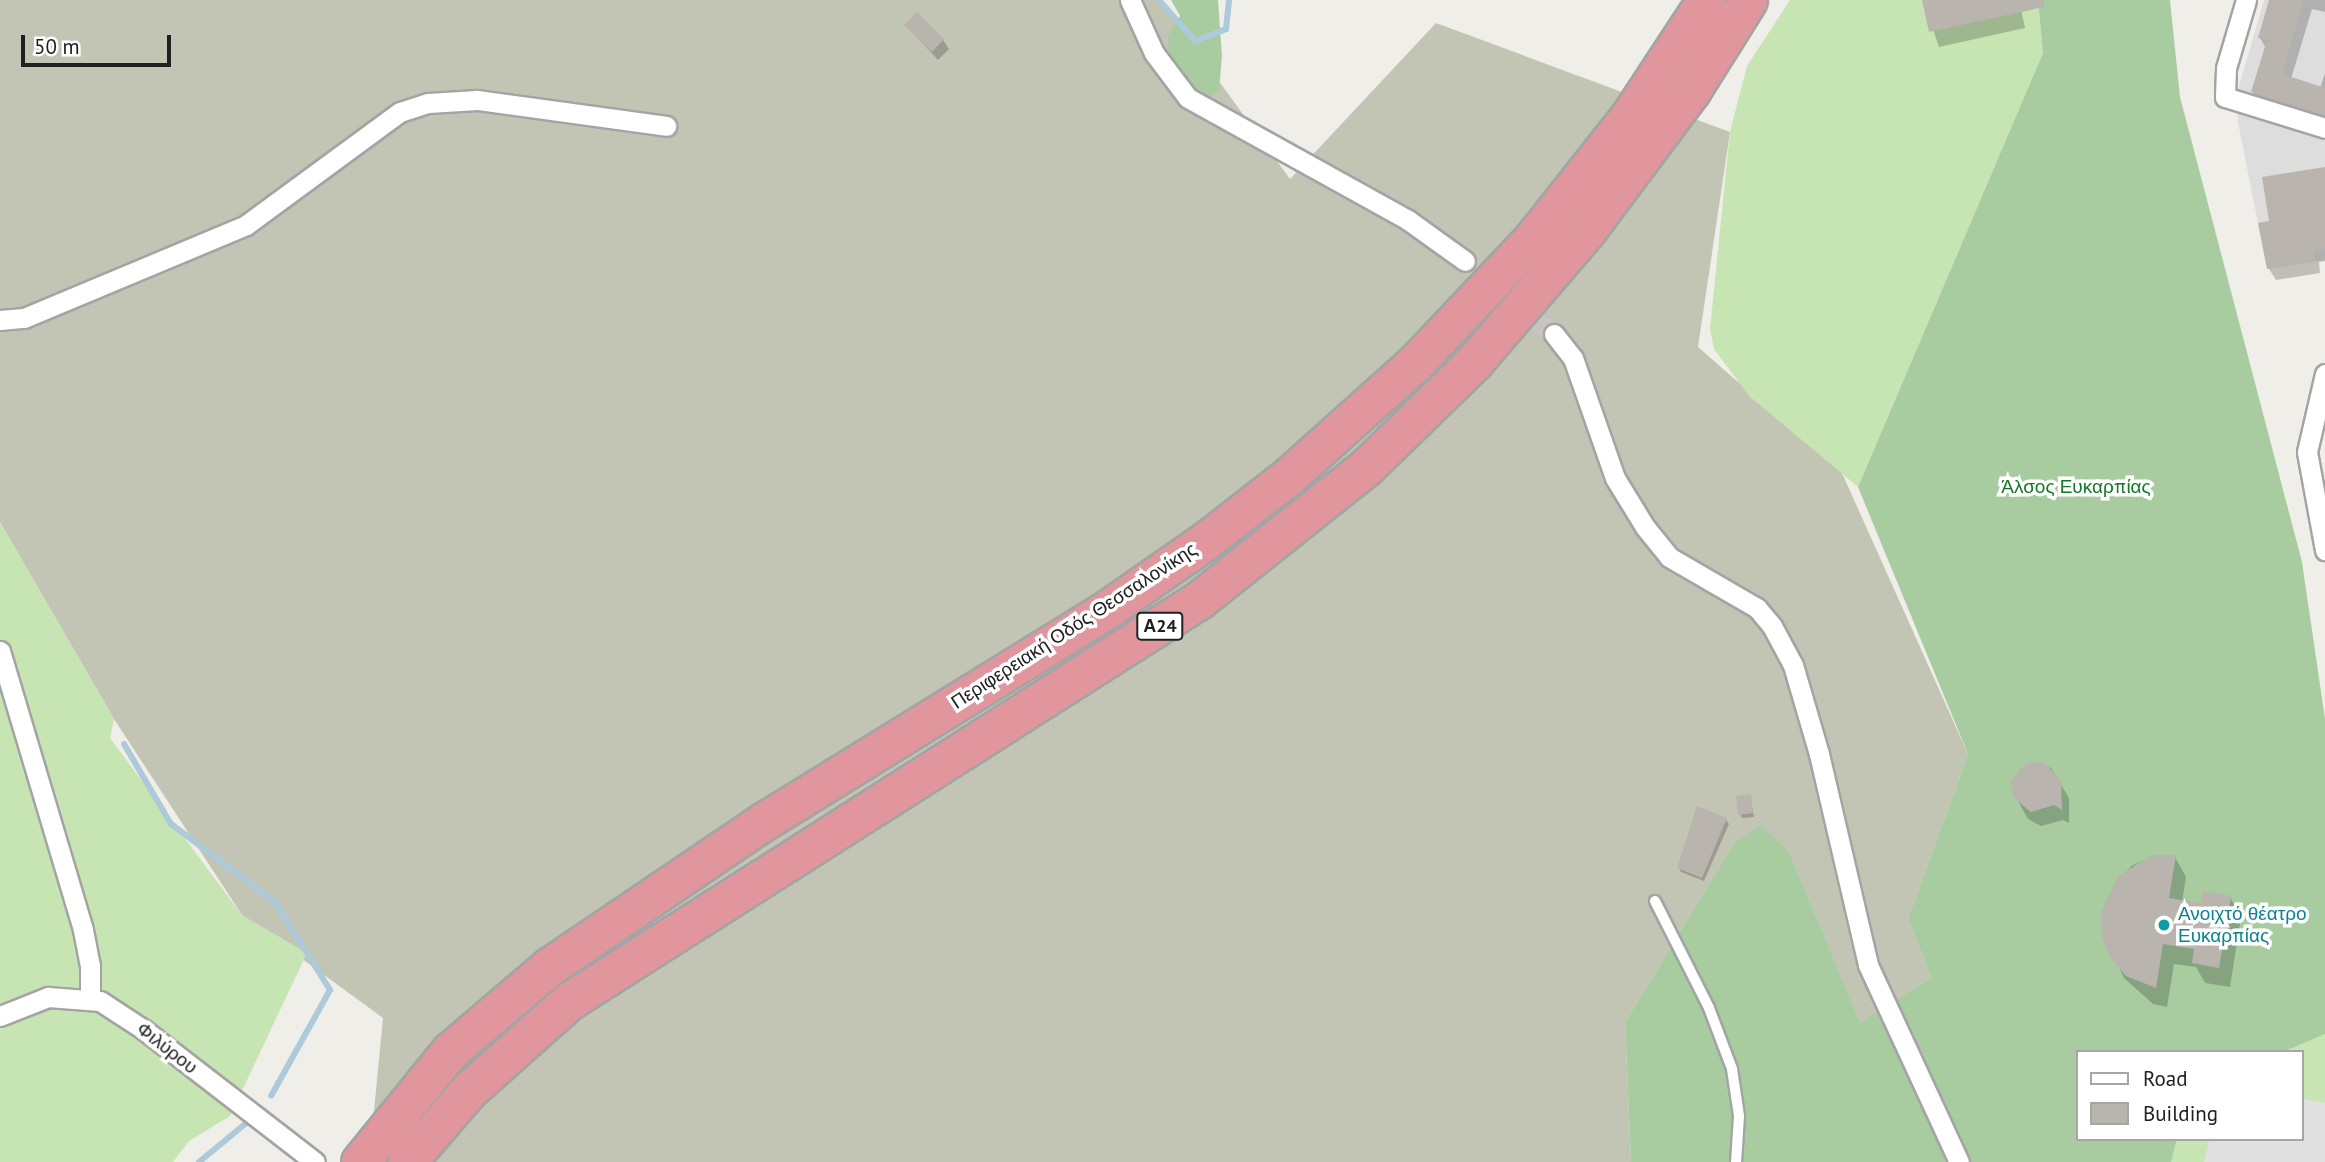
<!DOCTYPE html>
<meta charset="utf-8">
<style>
body{margin:0}
#map{position:relative;width:2325px;height:1162px;overflow:hidden;background:#f0eee8;font-family:"PT Sans",sans-serif}
div>[style]{position:absolute}
.residential>*{inset:0;background:#dedddd}
.construction>*{inset:0;background:#c2c4b4}
.grass>*{inset:0;background:#c6e5b2}
.forest>*{inset:0;background:#a8cca0}
.parking>*{inset:0;background:#e0e0e0}
.shadow>*{inset:0;background:#0003}
.stream>*{height:6px;margin:-3px;padding:0 3px;transform-origin:3px;border-radius:3px;background:#accada}
.building>*{inset:0;background:#b9b4ad}
.street-tunnel>*{height:19px;margin-top:-9.5px;transform-origin:0;background:repeating-linear-gradient(90deg,#c6c5c0 0 19px,transparent 0 29px)}
.roads{filter:drop-shadow(2px 0 #a4a4a4) drop-shadow(-2px 0 #a4a4a4) drop-shadow(0 2px #a4a4a4) drop-shadow(0 -2px #a4a4a4)}
.lane>*{height:10px;margin:-5px;padding:0 5px;transform-origin:5px;border-radius:5px;background:#fff}
.street>*{height:19px;margin:-9.5px;padding:0 9.5px;transform-origin:9.5px;border-radius:9.5px;background:#fff}
.highway>*{height:37px;margin:-18.5px;padding:0 18.5px;transform-origin:18.5px;border-radius:18.5px;background:#e0969c}
.dots>*{width:19px;height:19px;translate:-50% -50%;box-sizing:border-box;border:4px solid #fff;border-radius:50%}
span{translate:-50% -50%;white-space:nowrap;text-align:center;line-height:1.15;-webkit-text-stroke:7px #fff;paint-order:stroke}
.shield-label span{padding:2px 5px;background:#fff;border:2px solid;border-radius:5px;-webkit-text-stroke-width:0}
.shield-label{font-size:18px;color:#202020;font-weight:700}
.park-label{font-size:19px;color:#157728}
.street-label{font-size:19px;color:#202020}
.culture-label{font-size:19px;color:#0d838f}
.left{translate:0 -50%;text-align:left}
.legend{position:absolute;left:2076px;top:1050px;width:228px;height:91px;box-sizing:border-box;background:#fff;border:2px solid #a6a6a6;margin:0;padding:9px 12px;list-style:none;font-size:21px;color:#202020}
.legend li{display:flex;align-items:center;gap:14px;height:35px}
.legend b{width:35px;border:2px solid #a6a6a6}
.scale{position:absolute;left:21px;top:35px;width:150px;height:32px;box-sizing:border-box;border:4px solid #202020;border-top:0;padding-left:9px;font-size:21px;line-height:24px;white-space:nowrap;color:#202020;-webkit-text-stroke:5px #fff;paint-order:stroke}
</style>
<div id="map">
<div class="residential">
<div style="clip-path:polygon(2264px 0,2325px 0,2325px 260px,2267px 269px,2238px 122px,2237px 93px)"></div>
</div>
<div class="construction">
<div style="clip-path:polygon(0 0,1160px 0,1290px 179px,1436px 23px,1730px 132px,1698px 347px,1842px 473px,1968px 754px,1908px 918px,1931px 978px,1860px 1024px,1790px 853px,1734px 843px,1625px 1022px,1631px 1162px,369px 1162px,383px 1018px,242px 915px,114px 719px,0 522px)"></div>
</div>
<div class="grass">
<div style="clip-path:polygon(1790px 0,2038px 0,2043px 53px,1858px 487px,1750px 397px,1714px 349px,1710px 329px,1730px 132px,1747px 66px)"></div>
<div style="clip-path:polygon(0 522px,114px 719px,110px 738px,242px 915px,307px 953px,230px 1116px,189px 1141px,173px 1162px,0 1162px)"></div>
<div style="clip-path:polygon(2325px 1034px,2325px 1103px,2302px 1099px,2302px 1052px,2283px 1052px)"></div>
<div style="clip-path:polygon(2177px 1139px,2210px 1139px,2204px 1162px,2171px 1162px)"></div>
</div>
<div class="forest">
<div style="clip-path:polygon(1171px 0,1218px 0,1222px 56px,1219px 91px,1207px 97px,1180px 73px,1169px 52px,1168px 37px,1180px 16px)"></div>
<div style="clip-path:polygon(2038px 0,2170px 0,2180px 97px,2302px 562px,2325px 719px,2325px 1034px,2283px 1052px,2078px 1052px,2078px 1139px,2177px 1139px,2171px 1162px,1631px 1162px,1625px 1022px,1734px 843px,1761px 825px,1790px 853px,1860px 1023px,1931px 978px,1908px 918px,1968px 754px,1858px 487px,2043px 53px)"></div>
</div>
<div class="parking">
<div style="clip-path:polygon(2302px 1099px,2325px 1103px,2325px 1162px,2204px 1162px,2210px 1139px,2302px 1139px)"></div>
</div>
<div class="shadow">
<div style="clip-path:polygon(1923px 0,2019px 0,2025px 28px,1939px 47px)"></div>
<div style="clip-path:polygon(2271px 0,2325px 0,2325px 12px,2312px 9px,2291px 79px,2320px 88px,2325px 73px,2325px 125px,2260px 105px,2253px 92px,2266px 48px,2260px 38px)"></div>
<div style="clip-path:polygon(906px 25px,943px 40px,949px 49px,938px 60px)"></div>
<div style="clip-path:polygon(2325px 169px,2325px 261px,2319px 262px,2320px 273px,2276px 280px,2269px 269px,2271px 223px)"></div>
<div style="clip-path:polygon(2036px 763px,2051px 768px,2069px 798px,2069px 823px,2063px 820px,2041px 826px,2028px 819px,2019px 803px,2013px 782px,2021px 769px)"></div>
<div style="clip-path:polygon(1750px 796px,1754px 817px,1742px 818px,1740px 814px)"></div>
<div style="clip-path:polygon(1726px 820px,1729px 824px,1704px 881px,1681px 872px,1679px 868px)"></div>
<div style="clip-path:polygon(2152px 857px,2175px 857px,2186px 877px,2182px 902px,2203px 905px,2230px 897px,2241px 917px,2230px 987px,2205px 983px,2196px 967px,2174px 964px,2167px 1007px,2153px 1004px,2124px 978px,2104px 936px,2106px 901px,2131px 866px)"></div>
</div>
<div class="stream">
<div style="left:1159px;top:0;width:55px;rotate:48.7deg"></div>
<div style="left:1195px;top:41px;width:33px;rotate:-21deg"></div>
<div style="left:1226px;top:29px;width:29px;rotate:-84deg"></div>
<div style="left:124px;top:744px;width:93px;rotate:59.6deg"></div>
<div style="left:171px;top:824px;width:130px;rotate:36.9deg"></div>
<div style="left:275px;top:902px;width:104px;rotate:58deg"></div>
<div style="left:330px;top:990px;width:121px;rotate:119.1deg"></div>
<div style="left:199px;top:1162px;width:66px;rotate:-39.5deg"></div>
</div>
<div class="building">
<div style="clip-path:polygon(1922px 0,2044px 0,2044px 7px,1929px 32px)"></div>
<div style="clip-path:polygon(2269px 0,2304px 0,2282px 74px,2325px 88px,2325px 115px,2251px 92px,2267px 40px,2258px 38px)"></div>
<div style="clip-path:polygon(917px 12px,944px 39px,932px 52px,904px 25px)"></div>
<div style="clip-path:polygon(2325px 167px,2325px 249px,2314px 251px,2315px 261px,2267px 269px,2258px 223px,2269px 221px,2262px 177px)"></div>
<div style="clip-path:polygon(2044px 762px,2061px 781px,2062px 810px,2054px 805px,2031px 812px,2013px 797px,2011px 781px,2027px 763px)"></div>
<div style="clip-path:polygon(1751px 794px,1753px 813px,1738px 815px,1736px 796px)"></div>
<div style="clip-path:polygon(1697px 806px,1727px 818px,1702px 878px,1677px 868px)"></div>
<div style="clip-path:polygon(2152px 855px,2176px 855px,2169px 898px,2201px 903px,2203px 891px,2231px 896px,2219px 968px,2192px 963px,2194px 949px,2163px 944px,2156px 988px,2126px 976px,2110px 958px,2102px 936px,2101px 913px,2118px 876px)"></div>
</div>
<div class="street-tunnel">
<div style="left:1465px;top:261px;width:115px;rotate:39.4deg"></div>
</div>
<div class="roads">
<div class="lane">
<div style="left:1655px;top:901px;width:120px;rotate:63.2deg"></div>
<div style="left:1709px;top:1008px;width:65px;rotate:69.3deg"></div>
<div style="left:1732px;top:1069px;width:48px;rotate:81.5deg"></div>
<div style="left:1739px;top:1116px;width:46px;rotate:93.7deg"></div>
</div>
<div class="street">
<div style="left:1130px;top:0;width:58px;rotate:65.6deg"></div>
<div style="left:1154px;top:53px;width:56px;rotate:52.9deg"></div>
<div style="left:1188px;top:98px;width:252px;rotate:29deg"></div>
<div style="left:1408px;top:220px;width:70px;rotate:35.7deg"></div>
<div style="left:2246px;top:0;width:71px;rotate:106.4deg"></div>
<div style="left:2226px;top:68px;width:29px;rotate:92deg"></div>
<div style="left:2225px;top:97px;width:105px;rotate:17.2deg"></div>
<div style="left:0;top:320px;width:24px;rotate:-5deg"></div>
<div style="left:24px;top:318px;width:241px;rotate:-22.7deg"></div>
<div style="left:246px;top:225px;width:191px;rotate:-36.3deg"></div>
<div style="left:400px;top:112px;width:29px;rotate:-18deg"></div>
<div style="left:428px;top:103px;width:49px;rotate:-3.5deg"></div>
<div style="left:477px;top:100px;width:191px;rotate:7.8deg"></div>
<div style="left:1554px;top:334px;width:31px;rotate:52deg"></div>
<div style="left:1573px;top:358px;width:127px;rotate:70.7deg"></div>
<div style="left:1615px;top:478px;width:57px;rotate:58.5deg"></div>
<div style="left:1645px;top:527px;width:38px;rotate:51deg"></div>
<div style="left:1669px;top:557px;width:102px;rotate:30.1deg"></div>
<div style="left:1757px;top:608px;width:23px;rotate:50deg"></div>
<div style="left:1772px;top:626px;width:44px;rotate:61.7deg"></div>
<div style="left:1793px;top:665px;width:93px;rotate:73.7deg"></div>
<div style="left:1819px;top:754px;width:217px;rotate:76.9deg"></div>
<div style="left:1868px;top:965px;width:217px;rotate:65.2deg"></div>
<div style="left:2325px;top:374px;width:80px;rotate:103deg"></div>
<div style="left:2307px;top:452px;width:100px;rotate:79.6deg"></div>
<div style="left:0;top:651px;width:291px;rotate:73.4deg"></div>
<div style="left:83px;top:930px;width:36px;rotate:79deg"></div>
<div style="left:90px;top:965px;width:33px;rotate:90deg"></div>
<div style="left:0;top:1016px;width:52px;rotate:-21.6deg"></div>
<div style="left:48px;top:997px;width:52px;rotate:4.4deg"></div>
<div style="left:100px;top:1001px;width:51px;rotate:33.1deg"></div>
<div style="left:143px;top:1029px;width:217px;rotate:37.7deg"></div>
</div>
<div class="highway">
<div style="left:360px;top:1162px;width:143px;rotate:-51deg"></div>
<div style="left:450px;top:1051px;width:131px;rotate:-40.4deg"></div>
<div style="left:550px;top:966px;width:261px;rotate:-34.1deg"></div>
<div style="left:766px;top:820px;width:403px;rotate:-31.7deg"></div>
<div style="left:1109px;top:608px;width:116px;rotate:-34.8deg"></div>
<div style="left:1204px;top:542px;width:109px;rotate:-37.9deg"></div>
<div style="left:1290px;top:475px;width:168px;rotate:-41.9deg"></div>
<div style="left:1415px;top:363px;width:173px;rotate:-46.6deg"></div>
<div style="left:1534px;top:237px;width:157px;rotate:-51.7deg"></div>
<div style="left:1631px;top:114px;width:136px;rotate:-56.7deg"></div>
<div style="left:407px;top:1162px;width:94px;rotate:-49.3deg"></div>
<div style="left:468px;top:1091px;width:135px;rotate:-41.7deg"></div>
<div style="left:569px;top:1001px;width:747px;rotate:-32.48deg"></div>
<div style="left:1199px;top:600px;width:212px;rotate:-38.5deg"></div>
<div style="left:1365px;top:468px;width:152px;rotate:-44.2deg"></div>
<div style="left:1474px;top:362px;width:174px;rotate:-49.4deg"></div>
<div style="left:1587px;top:230px;width:174px;rotate:-53.2deg"></div>
<div style="left:1691px;top:91px;width:107px;rotate:-57.9deg"></div>
</div>
</div>
<div class="dots">
<div style="left:2164px;top:925px;background:#0f9aa8"></div>
</div>
<div class="shield-label">
<span style="left:1160px;top:626px">Α24</span>
</div>
<div class="park-label">
<span style="left:2076px;top:487px">Άλσος Ευκαρπίας</span>
</div>
<div class="street-label">
<span style="left:1074px;top:626px;rotate:-33deg">Περιφερειακή Οδός Θεσσαλονίκης</span>
<span style="left:167px;top:1048px;rotate:38deg">Φιλύρου</span>
</div>
<div class="culture-label">
<span class="left" style="left:2178px;top:925px">Ανοιχτό θέατρο<br>Ευκαρπίας</span>
</div>
<ul class="legend">
<li><b style="height:9px;background:#fff"></b>Road</li>
<li><b style="height:19px;background:#b9b4ad"></b>Building</li>
</ul>
<div class="scale">50 m</div>
</div>
